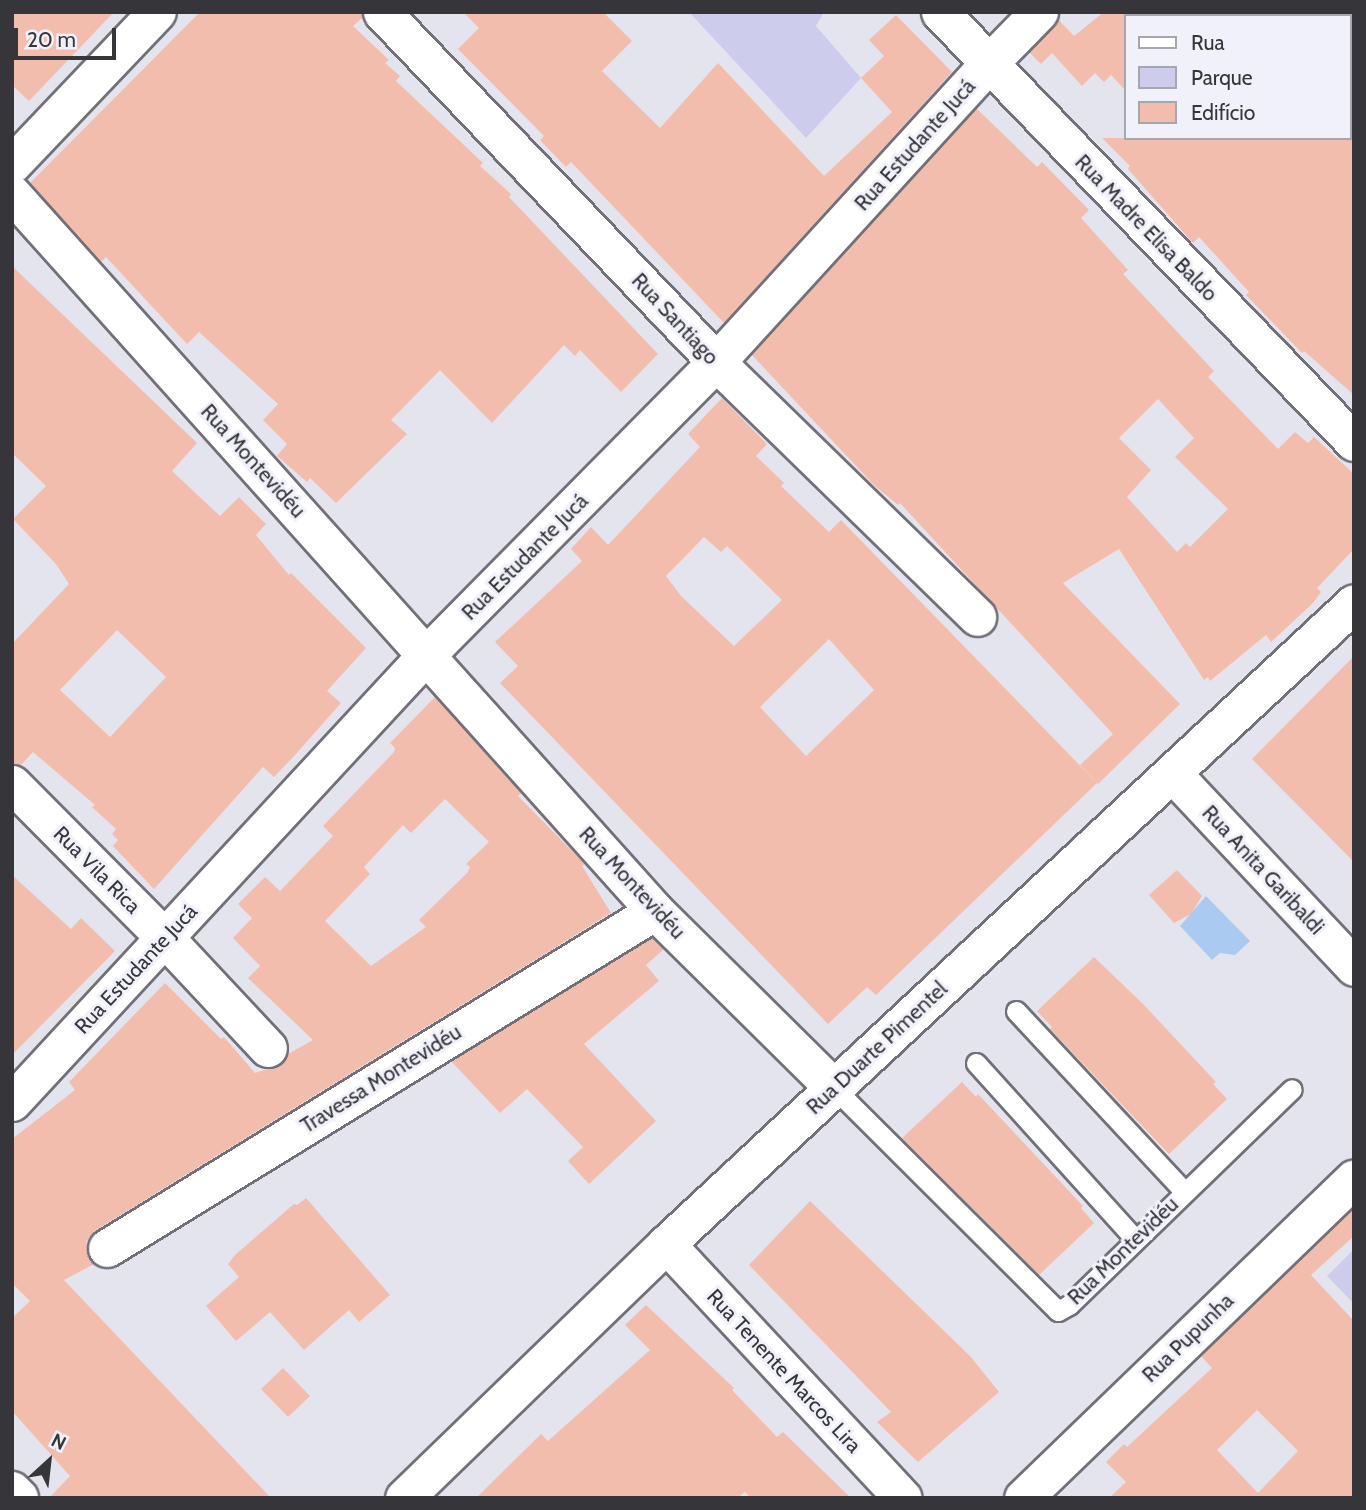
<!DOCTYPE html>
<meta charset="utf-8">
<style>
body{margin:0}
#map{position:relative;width:1366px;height:1510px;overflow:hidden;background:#e4e4ee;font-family:Cabin,sans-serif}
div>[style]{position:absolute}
.green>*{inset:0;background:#ceccec}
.water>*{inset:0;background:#aacaf2}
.building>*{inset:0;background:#f3bdae}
.roads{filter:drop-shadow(2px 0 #717079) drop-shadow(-2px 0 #717079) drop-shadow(0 2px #717079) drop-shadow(0 -2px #717079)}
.service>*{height:19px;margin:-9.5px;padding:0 9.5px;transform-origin:9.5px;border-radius:9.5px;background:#fff}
.minor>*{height:37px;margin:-18.5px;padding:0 18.5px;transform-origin:18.5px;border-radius:18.5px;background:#fff}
.primary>*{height:38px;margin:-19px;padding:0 19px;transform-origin:19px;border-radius:19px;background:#fff}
span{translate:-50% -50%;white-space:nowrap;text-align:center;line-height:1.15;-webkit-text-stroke:6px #f1f1fc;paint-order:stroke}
.street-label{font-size:21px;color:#36353a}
.frame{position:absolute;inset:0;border:14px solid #36353a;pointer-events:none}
.legend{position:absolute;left:1124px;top:14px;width:228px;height:126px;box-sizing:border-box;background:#f1f1fc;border:2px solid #a6a6ae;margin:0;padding:9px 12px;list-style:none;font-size:21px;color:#36353a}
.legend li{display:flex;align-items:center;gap:14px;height:35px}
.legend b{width:35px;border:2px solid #a6a6ae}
.north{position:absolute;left:14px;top:1426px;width:70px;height:70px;-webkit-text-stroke:5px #f1f1fc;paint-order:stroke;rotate:27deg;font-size:19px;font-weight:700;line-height:28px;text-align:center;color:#36353a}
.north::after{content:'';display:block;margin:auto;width:24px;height:32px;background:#36353a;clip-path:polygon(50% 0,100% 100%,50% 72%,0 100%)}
.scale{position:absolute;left:14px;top:28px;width:102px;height:32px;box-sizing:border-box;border:4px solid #36353a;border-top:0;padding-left:9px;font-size:21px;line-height:24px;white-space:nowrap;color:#36353a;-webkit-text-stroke:5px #f1f1fc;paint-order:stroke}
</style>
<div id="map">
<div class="green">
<div style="clip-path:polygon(689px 12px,824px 12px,816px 26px,861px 78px,806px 138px)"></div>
<div style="clip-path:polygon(1354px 1249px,1354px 1304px,1327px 1276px)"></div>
</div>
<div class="water">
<div style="clip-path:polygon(1206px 896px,1250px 941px,1235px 955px,1220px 953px,1212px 960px,1180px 926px)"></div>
</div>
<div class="building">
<div style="clip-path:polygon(12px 12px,114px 12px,29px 101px,12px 85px)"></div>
<div style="clip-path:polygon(200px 12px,362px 12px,362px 18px,353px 26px,389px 60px,385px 63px,400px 76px,396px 81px,483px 163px,480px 166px,511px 194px,509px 197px,658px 354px,621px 392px,580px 350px,575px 356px,564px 345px,492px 423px,440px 370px,391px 420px,407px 434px,336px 503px,310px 478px,307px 482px,277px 456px,287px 444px,263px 420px,278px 404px,199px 332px,187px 344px,106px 257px,101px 262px,30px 183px)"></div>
<div style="clip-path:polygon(463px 12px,603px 12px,632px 41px,602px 71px,660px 128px,718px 63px,824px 176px,892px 112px,861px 78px,884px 56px,869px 40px,896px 15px,952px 72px,724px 323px,571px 162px,566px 167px,540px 140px,544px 136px,458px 49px,479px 28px)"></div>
<div style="clip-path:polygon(1104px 12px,1126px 12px,1126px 91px,1111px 75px,1104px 82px,1095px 73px,1082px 86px,1052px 53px,1041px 64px,1029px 52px,1058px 19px,1074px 36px)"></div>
<div style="clip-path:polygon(evenodd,976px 108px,1037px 167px,1042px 162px,1089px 210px,1081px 218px,1128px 270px,1123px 274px,1214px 371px,1208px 377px,1278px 449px,1295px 432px,1308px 443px,1314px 437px,1354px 474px,1354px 549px,1317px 588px,1321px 592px,1313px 603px,1271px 642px,1266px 635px,1210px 681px,1208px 677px,1204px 680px,1119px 549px,1063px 583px,1180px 704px,1098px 784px,1080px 765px,1113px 734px,900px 503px,898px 505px,874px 485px,751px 354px,976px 108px,1158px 399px,1194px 438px,1175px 457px,1228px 509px,1190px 547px,1186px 543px,1177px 552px,1127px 497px,1151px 470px,1119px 438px,1158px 399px)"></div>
<div style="clip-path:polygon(1102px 138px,1354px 138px,1354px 395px,1304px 351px,1302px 353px,1246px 295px,1249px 292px,1199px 237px,1193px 243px,1128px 169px,1130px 166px)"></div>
<div style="clip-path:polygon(evenodd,12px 266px,197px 443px,172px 471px,220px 516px,239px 497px,266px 524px,256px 535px,289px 575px,291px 573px,366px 648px,327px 691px,341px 703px,295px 755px,274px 777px,263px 767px,154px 889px,113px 846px,118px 840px,112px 834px,116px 829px,92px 807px,95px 805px,33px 752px,21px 765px,12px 764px,12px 644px,69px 584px,56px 564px,13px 519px,46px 486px,12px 453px,12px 266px,117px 630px,166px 677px,110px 737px,60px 690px,117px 630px)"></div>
<div style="clip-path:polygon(evenodd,722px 398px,767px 444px,756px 456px,784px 483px,781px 486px,829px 532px,841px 520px,1097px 783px,876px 995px,867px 987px,828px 1024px,500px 683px,518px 666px,495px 642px,582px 561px,571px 549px,591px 527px,608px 545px,700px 447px,688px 434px,722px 398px,704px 537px,721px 552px,727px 546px,782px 600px,734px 646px,681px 596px,666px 576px,704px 537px,722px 398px,829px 639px,874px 690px,806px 756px,760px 707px,829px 639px)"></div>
<div style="clip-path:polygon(1354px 656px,1354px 862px,1252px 759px)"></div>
<div style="clip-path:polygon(evenodd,435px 697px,521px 793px,518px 796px,585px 864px,582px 866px,611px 913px,96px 1230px,86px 1241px,89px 1258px,94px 1264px,64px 1280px,271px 1498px,49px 1498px,70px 1476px,12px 1411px,12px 1318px,30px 1301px,12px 1283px,12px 1139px,75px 1090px,69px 1082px,165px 983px,221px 1039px,224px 1037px,255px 1073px,282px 1064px,288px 1054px,313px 1040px,248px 978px,260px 966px,233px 938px,252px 918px,238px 904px,265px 877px,280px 891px,333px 836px,323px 826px,394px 752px,395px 748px,390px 743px,435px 697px,445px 799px,489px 842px,466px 864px,470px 867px,467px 873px,419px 920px,426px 927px,371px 966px,325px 921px,370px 874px,364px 867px,403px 825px,411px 833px,445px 799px)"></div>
<div style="clip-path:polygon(1177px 870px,1202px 896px,1191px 914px,1174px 923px,1149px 895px)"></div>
<div style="clip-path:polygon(12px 875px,71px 929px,81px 918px,115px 951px,12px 1055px)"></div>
<div style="clip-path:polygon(652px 938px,664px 949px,646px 965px,659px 981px,584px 1044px,656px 1121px,589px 1184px,568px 1161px,583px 1147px,527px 1089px,500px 1113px,451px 1061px)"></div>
<div style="clip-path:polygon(1094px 957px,1143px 1004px,1216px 1082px,1213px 1084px,1227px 1099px,1169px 1154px,1050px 1029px,1052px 1027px,1037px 1011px)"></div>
<div style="clip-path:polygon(962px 1082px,976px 1097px,978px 1094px,1009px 1127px,1083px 1206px,1081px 1208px,1094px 1223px,1039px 1275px,902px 1138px)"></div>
<div style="clip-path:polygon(306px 1198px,390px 1295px,359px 1322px,349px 1310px,304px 1350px,270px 1312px,236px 1341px,206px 1306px,239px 1277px,228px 1264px,235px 1255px,294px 1204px,297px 1205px)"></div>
<div style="clip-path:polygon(810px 1201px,970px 1356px,999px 1392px,918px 1462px,877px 1422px,891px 1412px,749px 1265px)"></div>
<div style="clip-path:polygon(evenodd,1354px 1207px,1354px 1236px,1311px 1275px,1354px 1321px,1354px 1498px,1109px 1498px,1126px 1482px,1106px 1462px,1124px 1444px,1127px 1447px,1212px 1368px,1201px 1356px,1354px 1207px,1257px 1410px,1298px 1451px,1258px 1493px,1217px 1450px,1257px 1410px)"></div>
<div style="clip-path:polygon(646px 1305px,734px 1388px,732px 1390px,777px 1437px,783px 1432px,851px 1498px,751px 1498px,745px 1492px,737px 1498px,476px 1498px,541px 1434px,548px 1441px,650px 1350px,625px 1325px)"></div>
<div style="clip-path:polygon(283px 1368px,310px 1396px,288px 1417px,261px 1389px)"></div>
</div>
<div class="roads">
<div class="service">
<div style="left:1016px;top:1011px;width:246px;rotate:47deg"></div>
<div style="left:976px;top:1063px;width:237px;rotate:47.9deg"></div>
<div style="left:834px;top:1088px;width:316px;rotate:44.9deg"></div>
<div style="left:1058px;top:1311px;width:13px;rotate:-29deg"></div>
<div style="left:1069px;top:1305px;width:310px;rotate:-44.1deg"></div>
</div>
<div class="minor">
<div style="left:382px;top:12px;width:484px;rotate:46.3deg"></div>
<div style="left:716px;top:362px;width:365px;rotate:44.3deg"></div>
<div style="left:940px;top:12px;width:597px;rotate:46.09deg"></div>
<div style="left:12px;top:164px;width:210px;rotate:-46.4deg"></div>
<div style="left:12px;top:194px;width:963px;rotate:48.11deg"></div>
<div style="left:655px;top:911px;width:252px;rotate:44.7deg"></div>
<div style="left:1172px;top:773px;width:266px;rotate:46.8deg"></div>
<div style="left:12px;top:784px;width:216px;rotate:45.2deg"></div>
<div style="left:164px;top:937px;width:152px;rotate:46.9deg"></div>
<div style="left:12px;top:1102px;width:611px;rotate:-47.19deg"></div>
<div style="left:427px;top:654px;width:411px;rotate:-45.3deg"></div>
<div style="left:716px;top:362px;width:403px;rotate:-47.6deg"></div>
<div style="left:988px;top:64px;width:73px;rotate:-45.6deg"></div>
<div style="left:666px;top:1244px;width:347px;rotate:47deg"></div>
<div style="left:107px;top:1248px;width:643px;rotate:-31.59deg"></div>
<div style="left:404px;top:1498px;width:365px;rotate:-44.1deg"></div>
<div style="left:666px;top:1244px;width:940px;rotate:-42.97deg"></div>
<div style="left:1023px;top:1498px;width:460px;rotate:-44deg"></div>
</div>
<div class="primary">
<div style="left:12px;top:1491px;width:10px;rotate:45deg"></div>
</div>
</div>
<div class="street-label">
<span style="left:915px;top:145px;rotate:-48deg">Rua Estudante Jucá</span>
<span style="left:1146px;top:228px;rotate:46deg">Rua Madre Elisa Baldo</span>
<span style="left:675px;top:319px;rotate:47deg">Rua Santiago</span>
<span style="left:253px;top:461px;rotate:48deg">Rua Montevidéu</span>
<span style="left:525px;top:557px;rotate:-45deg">Rua Estudante Jucá</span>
<span style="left:97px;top:870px;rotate:45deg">Rua Vila Rica</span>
<span style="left:1263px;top:870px;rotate:47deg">Rua Anita Garibaldi</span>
<span style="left:632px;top:883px;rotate:47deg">Rua Montevidéu</span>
<span style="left:136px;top:969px;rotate:-47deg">Rua Estudante Jucá</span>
<span style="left:877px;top:1048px;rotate:-43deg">Rua Duarte Pimentel</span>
<span style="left:381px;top:1079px;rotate:-32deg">Travessa Montevidéu</span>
<span style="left:1123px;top:1251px;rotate:-44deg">Rua Montevidéu</span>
<span style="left:1188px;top:1338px;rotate:-44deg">Rua Pupunha</span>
<span style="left:784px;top:1371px;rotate:47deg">Rua Tenente Marcos Lira</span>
</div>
<div class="frame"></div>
<ul class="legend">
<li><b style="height:9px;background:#fff"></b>Rua</li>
<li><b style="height:19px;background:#ceccec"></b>Parque</li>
<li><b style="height:19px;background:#f3bdae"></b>Edifício</li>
</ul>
<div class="north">N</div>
<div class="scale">20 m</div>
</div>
